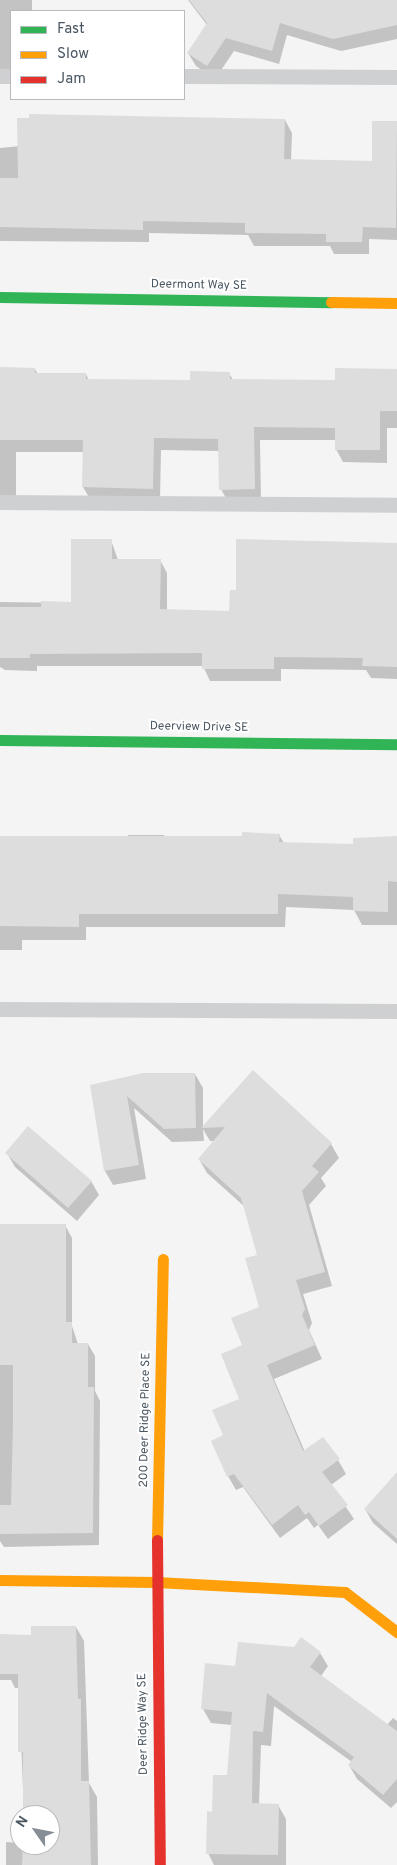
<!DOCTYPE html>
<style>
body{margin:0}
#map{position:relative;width:397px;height:1865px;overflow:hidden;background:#f4f4f4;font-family:Overpass,sans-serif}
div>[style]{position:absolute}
.shadow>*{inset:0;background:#0003}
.building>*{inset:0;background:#ddddde}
.lane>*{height:15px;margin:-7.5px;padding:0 7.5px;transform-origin:7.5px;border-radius:7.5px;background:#ced0d2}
.fast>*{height:11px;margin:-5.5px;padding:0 5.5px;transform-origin:5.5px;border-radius:5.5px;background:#30b455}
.slow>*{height:11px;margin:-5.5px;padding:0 5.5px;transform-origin:5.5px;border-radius:5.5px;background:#ff9f0a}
.jam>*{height:11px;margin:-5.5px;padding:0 5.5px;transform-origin:5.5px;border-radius:5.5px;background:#e5322d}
span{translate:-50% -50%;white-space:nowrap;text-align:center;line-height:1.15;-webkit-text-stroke:4px #fff;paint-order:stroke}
.street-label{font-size:12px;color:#4a5661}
.legend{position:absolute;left:10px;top:10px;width:175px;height:90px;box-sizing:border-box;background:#fff;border:1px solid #b7bbc0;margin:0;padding:6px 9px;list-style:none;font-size:15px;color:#4a5661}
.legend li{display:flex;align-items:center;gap:10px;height:25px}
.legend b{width:25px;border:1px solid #b7bbc0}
.north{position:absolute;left:10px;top:1805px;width:50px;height:50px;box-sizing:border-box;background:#fff;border:1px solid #b7bbc0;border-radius:50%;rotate:303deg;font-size:14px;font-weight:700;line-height:20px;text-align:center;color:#4a5661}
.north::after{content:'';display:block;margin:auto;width:18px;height:22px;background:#868d94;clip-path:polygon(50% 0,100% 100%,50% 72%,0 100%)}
</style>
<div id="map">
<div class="shadow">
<div style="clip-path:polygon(0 0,32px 0,32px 11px,11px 11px,11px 75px,0 75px)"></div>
<div style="clip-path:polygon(188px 0,397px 0,397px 39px,341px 51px,287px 35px,279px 64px,234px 51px,215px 79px,196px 66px,188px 53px,207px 25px)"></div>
<div style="clip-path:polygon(285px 120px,292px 133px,291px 161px,373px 162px,373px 130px,397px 130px,397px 240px,369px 239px,369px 254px,334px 254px,330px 246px,254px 246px,248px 235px,149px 233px,149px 242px,0 241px,0 148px)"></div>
<div style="clip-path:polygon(0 369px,35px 369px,38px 375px,86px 374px,89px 381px,191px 381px,229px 373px,233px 380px,337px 381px,397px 370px,397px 428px,387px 428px,387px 463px,343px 462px,336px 449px,336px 440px,260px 440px,261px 501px,228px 502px,221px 489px,220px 451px,161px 450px,160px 501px,90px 499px,83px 487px,84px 452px,16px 452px,16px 498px,0 498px)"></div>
<div style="clip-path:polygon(111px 540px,118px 560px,160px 560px,167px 573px,167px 610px,230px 613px,237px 592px,237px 540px,397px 544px,397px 679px,371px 678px,366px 670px,281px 669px,281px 681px,210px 681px,203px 666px,37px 666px,37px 671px,5px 670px,0 667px,0 602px,72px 603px)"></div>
<div style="clip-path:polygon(128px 835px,164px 835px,166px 839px,279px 835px,284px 843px,354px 845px,397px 841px,397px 925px,362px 925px,354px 910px,286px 907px,285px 927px,86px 927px,86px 940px,22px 940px,22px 950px,0 950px,0 837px,128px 839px)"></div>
<div style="clip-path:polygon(253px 1072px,331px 1144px,339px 1158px,321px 1178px,326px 1186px,309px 1205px,332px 1286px,303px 1294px,312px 1323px,309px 1330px,322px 1359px,274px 1379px,305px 1452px,338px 1460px,346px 1474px,331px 1485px,354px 1519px,328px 1539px,318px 1525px,314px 1528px,307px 1518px,280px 1538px,243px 1487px,236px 1490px,228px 1476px,225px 1436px,241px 1400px,244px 1346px,260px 1308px,258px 1256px,245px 1207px,207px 1173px,199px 1159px,215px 1141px,210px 1141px,203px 1129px,204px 1141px,172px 1142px,134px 1108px,146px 1179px,113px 1185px,105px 1171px,91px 1086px,195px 1074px,203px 1088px,203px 1127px)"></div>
<div style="clip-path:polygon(7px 1153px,91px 1181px,99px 1195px,77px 1221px,15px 1167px)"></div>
<div style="clip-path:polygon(0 1225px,65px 1225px,72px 1238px,72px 1326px,78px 1344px,88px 1344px,95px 1356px,95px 1391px,100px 1401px,99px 1545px,4px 1547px,0 1541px)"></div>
<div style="clip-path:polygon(397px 1474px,397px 1544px,373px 1523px,365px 1509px)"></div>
<div style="clip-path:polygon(76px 1627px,84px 1641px,89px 1783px,97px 1797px,98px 1865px,6px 1865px,6px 1842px,50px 1845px,50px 1815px,24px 1815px,19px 1688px,15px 1688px,11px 1680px,0 1680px,0 1635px,32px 1636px)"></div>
<div style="clip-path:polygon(320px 1653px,328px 1666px,321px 1676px,387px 1725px,393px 1718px,397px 1721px,397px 1802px,391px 1808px,357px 1779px,349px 1765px,352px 1762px,274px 1706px,271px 1746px,261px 1745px,259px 1805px,278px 1805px,286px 1819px,286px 1865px,214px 1865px,208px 1853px,214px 1813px,228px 1776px,232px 1725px,211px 1723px,203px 1709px,236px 1668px)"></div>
</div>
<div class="building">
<div style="clip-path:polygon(189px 0,397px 0,397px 25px,333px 39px,280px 23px,272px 51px,226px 38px,207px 66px,187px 53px,207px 23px)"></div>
<div style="clip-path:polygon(29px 114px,285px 119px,284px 159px,372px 161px,372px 121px,397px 121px,396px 228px,363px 227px,362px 242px,326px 242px,326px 234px,245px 233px,245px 223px,143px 221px,143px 230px,0 227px,0 178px,18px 178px,17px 118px,29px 118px)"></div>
<div style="clip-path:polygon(0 367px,35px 368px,35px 373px,86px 373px,86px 379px,190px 380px,190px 371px,230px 372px,230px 379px,335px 380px,335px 368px,397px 369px,397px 411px,380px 411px,380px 450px,335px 450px,335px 428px,254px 427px,255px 489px,219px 490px,218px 439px,154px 438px,153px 489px,82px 487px,83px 440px,0 440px)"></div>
<div style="clip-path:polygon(71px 539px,112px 539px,112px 559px,161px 559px,160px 609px,229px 611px,230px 590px,236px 590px,236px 539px,397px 543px,397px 667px,362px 666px,363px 658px,274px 657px,274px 669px,202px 669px,202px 653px,30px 654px,30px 658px,0 658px,0 607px,41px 607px,41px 601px,71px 602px)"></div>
<div style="clip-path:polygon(242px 832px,280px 834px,279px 842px,353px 844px,353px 838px,397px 836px,397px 882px,388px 881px,388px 912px,353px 911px,353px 897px,278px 894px,278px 914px,79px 914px,79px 927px,0 926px,0 836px,242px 836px)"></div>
<div style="clip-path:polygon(253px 1070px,332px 1143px,312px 1166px,319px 1172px,302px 1191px,325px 1272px,296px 1280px,305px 1309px,302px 1315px,315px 1345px,267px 1365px,303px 1451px,323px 1437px,340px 1459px,322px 1472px,348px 1505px,319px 1526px,309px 1512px,305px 1515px,298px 1505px,272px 1525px,234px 1474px,227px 1477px,211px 1441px,223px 1435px,212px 1410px,239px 1399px,221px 1354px,242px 1345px,231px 1318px,259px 1307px,245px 1258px,257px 1255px,241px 1198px,198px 1159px,225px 1127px,201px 1128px)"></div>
<div style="clip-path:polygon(143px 1073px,195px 1073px,196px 1128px,164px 1129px,127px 1096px,139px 1165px,104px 1171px,90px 1085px)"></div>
<div style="clip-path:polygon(28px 1126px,92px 1181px,68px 1208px,5px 1153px)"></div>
<div style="clip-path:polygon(0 1224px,66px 1224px,66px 1322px,72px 1322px,72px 1343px,88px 1343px,88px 1387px,94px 1387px,93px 1533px,0 1534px,0 1505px,11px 1505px,13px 1423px,13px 1365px,0 1365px)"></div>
<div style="clip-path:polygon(397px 1472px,397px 1539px,364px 1509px)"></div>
<div style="clip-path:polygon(31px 1626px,76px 1626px,78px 1699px,81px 1699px,81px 1781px,89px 1781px,91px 1865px,22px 1865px,23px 1845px,50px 1845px,50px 1815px,23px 1815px,23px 1752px,18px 1752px,18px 1674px,0 1674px,0 1634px,31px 1635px)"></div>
<div style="clip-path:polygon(301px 1637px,321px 1652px,310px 1667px,397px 1731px,397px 1779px,383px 1795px,348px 1765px,354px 1757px,267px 1693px,263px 1732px,253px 1731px,252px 1803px,279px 1804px,278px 1855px,206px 1854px,207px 1811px,212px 1812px,213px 1775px,227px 1775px,232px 1712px,201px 1709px,205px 1663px,235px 1666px,238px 1642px,294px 1647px)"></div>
</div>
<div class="lane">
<div style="left:0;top:76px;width:11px"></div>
<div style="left:184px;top:76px;width:213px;rotate:0.3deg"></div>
<div style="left:0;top:502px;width:397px;rotate:0.4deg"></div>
<div style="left:0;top:1009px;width:397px;rotate:0.3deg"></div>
</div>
<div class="fast">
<div style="left:0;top:297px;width:331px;rotate:0.9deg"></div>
<div style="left:0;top:740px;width:397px;rotate:0.6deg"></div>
</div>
<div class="slow">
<div style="left:331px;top:302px;width:66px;rotate:0.9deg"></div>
<div style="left:157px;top:1540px;width:281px;rotate:-88.8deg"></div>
<div style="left:0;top:1580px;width:156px;rotate:0.7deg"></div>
<div style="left:156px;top:1582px;width:189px;rotate:3deg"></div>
<div style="left:345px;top:1592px;width:66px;rotate:37.6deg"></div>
</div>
<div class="jam">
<div style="left:157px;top:1540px;width:325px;rotate:89.5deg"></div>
</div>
<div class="street-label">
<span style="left:199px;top:286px;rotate:1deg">Deermont Way SE</span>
<span style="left:199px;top:728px;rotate:1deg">Deerview Drive SE</span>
<span style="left:146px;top:1420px;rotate:-89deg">200 Deer Ridge Place SE</span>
<span style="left:144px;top:1724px;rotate:-91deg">Deer Ridge Way SE</span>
</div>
<ul class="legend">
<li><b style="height:6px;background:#30b455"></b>Fast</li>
<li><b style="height:6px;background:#ff9f0a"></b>Slow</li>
<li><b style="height:6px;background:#e5322d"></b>Jam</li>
</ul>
<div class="north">N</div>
</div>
